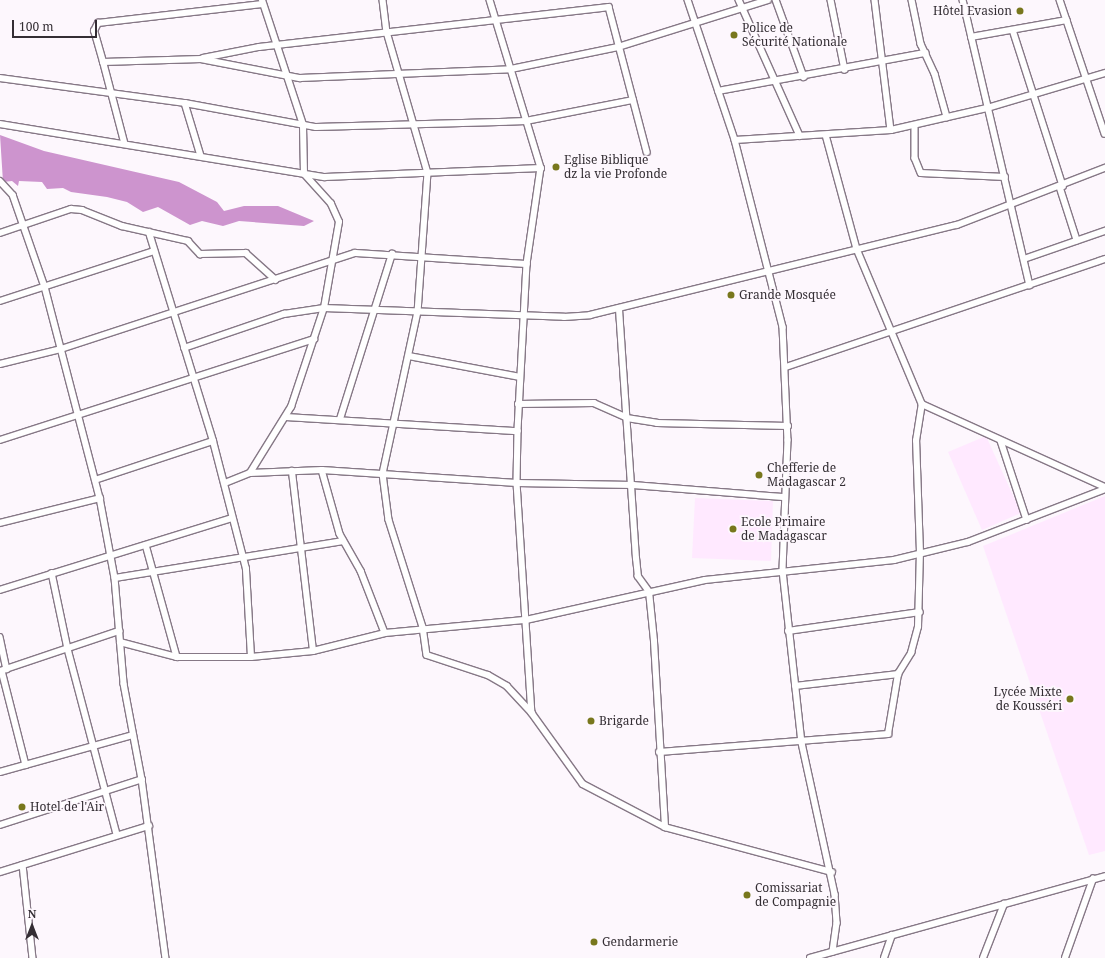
<!DOCTYPE html>
<meta charset="utf-8">
<style>
body{margin:0}
#map{position:relative;width:1105px;height:958px;overflow:hidden;background:#fdf7fd;font-family:"Noto Serif",serif}
div>[style]{position:absolute}
.built>*{inset:0;background:#ffe9ff}
.water>*{inset:0;background:#cd94ce}
.roads{filter:drop-shadow(1px 0 #867886) drop-shadow(-1px 0 #867886) drop-shadow(0 1px #867886) drop-shadow(0 -1px #867886)}
.minor>*{height:5.5px;margin:-2.75px;padding:0 2.75px;transform-origin:2.75px;border-radius:2.75px;background:#fff}
.dots>*{width:11px;height:11px;translate:-50% -50%;box-sizing:border-box;border:2px solid #fdf7fd;border-radius:50%}
span{translate:-50% -50%;white-space:nowrap;text-align:center;line-height:1.15;-webkit-text-stroke:3.5px #fdf7fd;paint-order:stroke}
.poi-label{font-size:12px;color:#342e34}
.right{translate:-100% -50%;text-align:right}
.left{translate:0 -50%;text-align:left}
.north{position:absolute;left:12px;top:906px;width:40px;height:40px;-webkit-text-stroke:3px #fdf7fd;paint-order:stroke;rotate:0deg;font-size:11px;font-weight:700;line-height:16px;text-align:center;color:#342e34}
.north::after{content:'';display:block;margin:auto;width:14px;height:18px;background:#342e34;clip-path:polygon(50% 0,100% 100%,50% 72%,0 100%)}
.scale{position:absolute;left:12px;top:20px;width:85px;height:18px;box-sizing:border-box;border:2px solid #342e34;border-top:0;padding-left:5px;font-size:12px;line-height:14px;white-space:nowrap;color:#342e34;-webkit-text-stroke:3px #fdf7fd;paint-order:stroke}
</style>
<div id="map">
<div class="built">
<div style="clip-path:polygon(986px 436px,1021px 513px,982px 530px,948px 452px)"></div>
<div style="clip-path:polygon(1105px 496px,1105px 851px,1089px 855px,983px 546px)"></div>
<div style="clip-path:polygon(695px 498px,773px 501px,771px 561px,692px 558px)"></div>
</div>
<div class="water">
<div style="clip-path:polygon(0 135px,44px 151px,179px 182px,217px 202px,224px 211px,244px 206px,278px 206px,314px 221px,304px 226px,239px 221px,223px 226px,202px 221px,190px 225px,158px 207px,143px 212px,127px 202px,107px 197px,71px 192px,63px 188px,47px 189px,42px 182px,19px 181px,18px 186px,12px 181px,3px 182px)"></div>
</div>
<div class="roads">
<div class="minor">
<div style="left:383px;top:0;width:32px;rotate:83deg"></div>
<div style="left:387px;top:32px;width:147px;rotate:73.8deg"></div>
<div style="left:428px;top:173px;width:139px;rotate:94.1deg"></div>
<div style="left:418px;top:312px;width:166px;rotate:102.2deg"></div>
<div style="left:383px;top:474px;width:46px;rotate:82.6deg"></div>
<div style="left:389px;top:520px;width:112px;rotate:72.4deg"></div>
<div style="left:423px;top:627px;width:28px;rotate:82deg"></div>
<div style="left:427px;top:655px;width:64px;rotate:18.2deg"></div>
<div style="left:488px;top:675px;width:22px;rotate:30deg"></div>
<div style="left:507px;top:686px;width:37px;rotate:47deg"></div>
<div style="left:532px;top:713px;width:87px;rotate:54.3deg"></div>
<div style="left:583px;top:784px;width:93px;rotate:27.7deg"></div>
<div style="left:665px;top:827px;width:186px;rotate:-93.4deg"></div>
<div style="left:654px;top:641px;width:49px;rotate:-95.8deg"></div>
<div style="left:649px;top:592px;width:19px;rotate:-126deg"></div>
<div style="left:638px;top:577px;width:18px;rotate:-96deg"></div>
<div style="left:636px;top:559px;width:251px;rotate:-93.9deg"></div>
<div style="left:490px;top:0;width:176px;rotate:73.1deg"></div>
<div style="left:541px;top:168px;width:97px;rotate:98.3deg"></div>
<div style="left:527px;top:264px;width:167px;rotate:93.1deg"></div>
<div style="left:518px;top:431px;width:52px;rotate:91.1deg"></div>
<div style="left:517px;top:483px;width:230px;rotate:86.3deg"></div>
<div style="left:688px;top:0;width:148px;rotate:71.4deg"></div>
<div style="left:735px;top:140px;width:193px;rotate:75.6deg"></div>
<div style="left:783px;top:327px;width:113px;rotate:87.5deg"></div>
<div style="left:788px;top:440px;width:131px;rotate:92.2deg"></div>
<div style="left:783px;top:571px;width:173px;rotate:83.7deg"></div>
<div style="left:802px;top:743px;width:155px;rotate:77.7deg"></div>
<div style="left:835px;top:894px;width:29px;rotate:86deg"></div>
<div style="left:837px;top:923px;width:29px;rotate:98deg"></div>
<div style="left:739px;top:0;width:149px;rotate:65.8deg"></div>
<div style="left:776px;top:0;width:82px;rotate:70deg"></div>
<div style="left:831px;top:0;width:71px;rotate:78.7deg"></div>
<div style="left:875px;top:0;width:131px;rotate:83deg"></div>
<div style="left:912px;top:0;width:45px;rotate:78.4deg"></div>
<div style="left:921px;top:44px;width:33px;rotate:65deg"></div>
<div style="left:935px;top:74px;width:45px;rotate:74.4deg"></div>
<div style="left:963px;top:0;width:293px;rotate:76.8deg"></div>
<div style="left:1060px;top:0;width:141px;rotate:71.4deg"></div>
<div style="left:1013px;top:30px;width:164px;rotate:72.2deg"></div>
<div style="left:971px;top:37px;width:97px;rotate:-10deg"></div>
<div style="left:203px;top:58px;width:57px;rotate:-11.1deg"></div>
<div style="left:259px;top:47px;width:352px;rotate:-6.5deg"></div>
<div style="left:609px;top:7px;width:150px;rotate:75.3deg"></div>
<div style="left:103px;top:62px;width:32px;rotate:-106deg"></div>
<div style="left:94px;top:31px;width:9px;rotate:-63deg"></div>
<div style="left:98px;top:23px;width:165px;rotate:-6.6deg"></div>
<div style="left:0;top:78px;width:187px;rotate:7.7deg"></div>
<div style="left:185px;top:103px;width:133px;rotate:10.4deg"></div>
<div style="left:316px;top:127px;width:210px;rotate:-1.6deg"></div>
<div style="left:526px;top:121px;width:109px;rotate:-11.1deg"></div>
<div style="left:718px;top:91px;width:211px;rotate:-10.4deg"></div>
<div style="left:185px;top:103px;width:55px;rotate:73.2deg"></div>
<div style="left:0;top:124px;width:329px;rotate:9.3deg"></div>
<div style="left:325px;top:177px;width:216px;rotate:-2.4deg"></div>
<div style="left:915px;top:125px;width:33px;rotate:90deg"></div>
<div style="left:915px;top:158px;width:16px;rotate:68deg"></div>
<div style="left:921px;top:173px;width:84px;rotate:2.7deg"></div>
<div style="left:826px;top:135px;width:118px;rotate:74.8deg"></div>
<div style="left:857px;top:249px;width:168px;rotate:67.2deg"></div>
<div style="left:922px;top:404px;width:201px;rotate:24.4deg"></div>
<div style="left:735px;top:140px;width:156px;rotate:-3.7deg"></div>
<div style="left:891px;top:130px;width:98px;rotate:-12.9deg"></div>
<div style="left:987px;top:108px;width:123px;rotate:-16.5deg"></div>
<div style="left:124px;top:142px;width:83px;rotate:-104.7deg"></div>
<div style="left:103px;top:62px;width:98px;rotate:-1.8deg"></div>
<div style="left:201px;top:59px;width:101px;rotate:10.9deg"></div>
<div style="left:300px;top:78px;width:211px;rotate:-2.4deg"></div>
<div style="left:511px;top:69px;width:109px;rotate:-11.6deg"></div>
<div style="left:618px;top:47px;width:157px;rotate:-17.4deg"></div>
<div style="left:0;top:181px;width:19px;rotate:47deg"></div>
<div style="left:13px;top:195px;width:97px;rotate:70.8deg"></div>
<div style="left:45px;top:287px;width:218px;rotate:75.4deg"></div>
<div style="left:100px;top:498px;width:81px;rotate:79.4deg"></div>
<div style="left:115px;top:578px;width:106px;rotate:85.1deg"></div>
<div style="left:124px;top:684px;width:97px;rotate:79.3deg"></div>
<div style="left:142px;top:779px;width:181px;rotate:82.4deg"></div>
<div style="left:1060px;top:187px;width:56px;rotate:72.2deg"></div>
<div style="left:0;top:233px;width:75px;rotate:-18.7deg"></div>
<div style="left:71px;top:209px;width:11px;rotate:5deg"></div>
<div style="left:82px;top:210px;width:43px;rotate:21.8deg"></div>
<div style="left:122px;top:226px;width:68px;rotate:12.8deg"></div>
<div style="left:188px;top:241px;width:18px;rotate:47deg"></div>
<div style="left:200px;top:254px;width:46px;rotate:-1.2deg"></div>
<div style="left:246px;top:253px;width:40px;rotate:42deg"></div>
<div style="left:1024px;top:259px;width:86px;rotate:-19.1deg"></div>
<div style="left:0;top:301px;width:162px;rotate:-18deg"></div>
<div style="left:184px;top:348px;width:106px;rotate:-18.8deg"></div>
<div style="left:284px;top:314px;width:40px;rotate:-8.5deg"></div>
<div style="left:324px;top:308px;width:240px;rotate:2.1deg"></div>
<div style="left:564px;top:317px;width:26px;rotate:-4deg"></div>
<div style="left:590px;top:315px;width:378px;rotate:-13.8deg"></div>
<div style="left:957px;top:225px;width:159px;rotate:-21.1deg"></div>
<div style="left:409px;top:356px;width:113px;rotate:10.7deg"></div>
<div style="left:0;top:364px;width:63px;rotate:-13.8deg"></div>
<div style="left:61px;top:349px;width:309px;rotate:-18.1deg"></div>
<div style="left:355px;top:253px;width:172px;rotate:3.7deg"></div>
<div style="left:786px;top:367px;width:337px;rotate:-18.7deg"></div>
<div style="left:518px;top:404px;width:76px;rotate:-0.8deg"></div>
<div style="left:594px;top:403px;width:36px;rotate:24deg"></div>
<div style="left:627px;top:418px;width:30px;rotate:9deg"></div>
<div style="left:657px;top:423px;width:131px;rotate:1.3deg"></div>
<div style="left:286px;top:417px;width:232px;rotate:3.5deg"></div>
<div style="left:340px;top:419px;width:173px;rotate:-72.5deg"></div>
<div style="left:0;top:440px;width:330px;rotate:-17.8deg"></div>
<div style="left:1001px;top:441px;width:83px;rotate:71.8deg"></div>
<div style="left:322px;top:470px;width:66px;rotate:74.3deg"></div>
<div style="left:340px;top:534px;width:43px;rotate:60.4deg"></div>
<div style="left:361px;top:571px;width:66px;rotate:68.8deg"></div>
<div style="left:250px;top:473px;width:78px;rotate:-58.2deg"></div>
<div style="left:291px;top:407px;width:104px;rotate:-71.6deg"></div>
<div style="left:324px;top:308px;width:87px;rotate:-80.1deg"></div>
<div style="left:339px;top:222px;width:20px;rotate:-114deg"></div>
<div style="left:331px;top:204px;width:40px;rotate:-132deg"></div>
<div style="left:304px;top:174px;width:49px;rotate:-91.2deg"></div>
<div style="left:303px;top:125px;width:132px;rotate:-108.2deg"></div>
<div style="left:95px;top:480px;width:124px;rotate:-18.3deg"></div>
<div style="left:225px;top:483px;width:27px;rotate:-22deg"></div>
<div style="left:250px;top:473px;width:72px;rotate:-2.4deg"></div>
<div style="left:322px;top:470px;width:195px;rotate:3.8deg"></div>
<div style="left:517px;top:483px;width:116px;rotate:1deg"></div>
<div style="left:633px;top:485px;width:150px;rotate:4.6deg"></div>
<div style="left:0;top:523px;width:103px;rotate:-14deg"></div>
<div style="left:146px;top:545px;width:116px;rotate:74.5deg"></div>
<div style="left:52px;top:573px;width:78px;rotate:78.1deg"></div>
<div style="left:68px;top:649px;width:192px;rotate:75.2deg"></div>
<div style="left:115px;top:578px;width:231px;rotate:-9.2deg"></div>
<div style="left:0;top:590px;width:243px;rotate:-17.2deg"></div>
<div style="left:788px;top:631px;width:133px;rotate:-8.2deg"></div>
<div style="left:0;top:637px;width:33px;rotate:78deg"></div>
<div style="left:120px;top:642px;width:59px;rotate:14.7deg"></div>
<div style="left:177px;top:657px;width:74px"></div>
<div style="left:251px;top:657px;width:88px;rotate:-93.3deg"></div>
<div style="left:246px;top:569px;width:132px;rotate:-104.5deg"></div>
<div style="left:213px;top:441px;width:218px;rotate:-107.1deg"></div>
<div style="left:313px;top:651px;width:74px;rotate:-14deg"></div>
<div style="left:385px;top:633px;width:142px;rotate:-5.3deg"></div>
<div style="left:526px;top:620px;width:183px;rotate:-12.6deg"></div>
<div style="left:705px;top:580px;width:190px;rotate:-6deg"></div>
<div style="left:894px;top:560px;width:76px;rotate:-13.7deg"></div>
<div style="left:968px;top:542px;width:147px;rotate:-21.1deg"></div>
<div style="left:251px;top:657px;width:62px;rotate:-5.5deg"></div>
<div style="left:313px;top:651px;width:181px;rotate:-96.7deg"></div>
<div style="left:0;top:671px;width:126px;rotate:-18.6deg"></div>
<div style="left:2px;top:671px;width:97px;rotate:75.7deg"></div>
<div style="left:795px;top:686px;width:104px;rotate:-6.6deg"></div>
<div style="left:659px;top:752px;width:230px;rotate:-4.5deg"></div>
<div style="left:888px;top:734px;width:61px;rotate:-80.5deg"></div>
<div style="left:898px;top:674px;width:25px;rotate:-58deg"></div>
<div style="left:911px;top:653px;width:27px;rotate:-75deg"></div>
<div style="left:918px;top:627px;width:74px;rotate:-88.5deg"></div>
<div style="left:920px;top:553px;width:112px;rotate:-92deg"></div>
<div style="left:916px;top:441px;width:37px;rotate:-81deg"></div>
<div style="left:0;top:772px;width:138px;rotate:-15.5deg"></div>
<div style="left:0;top:825px;width:149px;rotate:-17.9deg"></div>
<div style="left:665px;top:827px;width:173px;rotate:15.1deg"></div>
<div style="left:23px;top:865px;width:94px;rotate:83.9deg"></div>
<div style="left:0;top:872px;width:156px;rotate:-17.2deg"></div>
<div style="left:810px;top:958px;width:306px;rotate:-15.5deg"></div>
<div style="left:884px;top:958px;width:24px;rotate:-71deg"></div>
<div style="left:983px;top:958px;width:58px;rotate:-68.7deg"></div>
<div style="left:1065px;top:958px;width:84px;rotate:-70.5deg"></div>
</div>
</div>
<div class="dots">
<div style="left:1020px;top:11px;background:#78771d"></div>
<div style="left:734px;top:35px;background:#78771d"></div>
<div style="left:556px;top:167px;background:#78771d"></div>
<div style="left:731px;top:295px;background:#78771d"></div>
<div style="left:759px;top:475px;background:#78771d"></div>
<div style="left:733px;top:529px;background:#78771d"></div>
<div style="left:1070px;top:699px;background:#78771d"></div>
<div style="left:591px;top:721px;background:#78771d"></div>
<div style="left:22px;top:807px;background:#78771d"></div>
<div style="left:747px;top:895px;background:#78771d"></div>
<div style="left:594px;top:942px;background:#78771d"></div>
</div>
<div class="poi-label">
<span class="right" style="left:1012px;top:11px">Hôtel Evasion</span>
<span class="left" style="left:742px;top:35px">Police de<br>Sécurité Nationale</span>
<span class="left" style="left:564px;top:167px">Eglise Biblique<br>dz la vie Profonde</span>
<span class="left" style="left:739px;top:295px">Grande Mosquée</span>
<span class="left" style="left:767px;top:475px">Chefferie de<br>Madagascar 2</span>
<span class="left" style="left:741px;top:529px">Ecole Primaire<br>de Madagascar</span>
<span class="right" style="left:1062px;top:699px">Lycée Mixte<br>de Kousséri</span>
<span class="left" style="left:599px;top:721px">Brigarde</span>
<span class="left" style="left:30px;top:807px">Hotel de l'Air</span>
<span class="left" style="left:755px;top:895px">Comissariat<br>de Compagnie</span>
<span class="left" style="left:602px;top:942px">Gendarmerie</span>
</div>
<div class="north">N</div>
<div class="scale">100 m</div>
</div>
